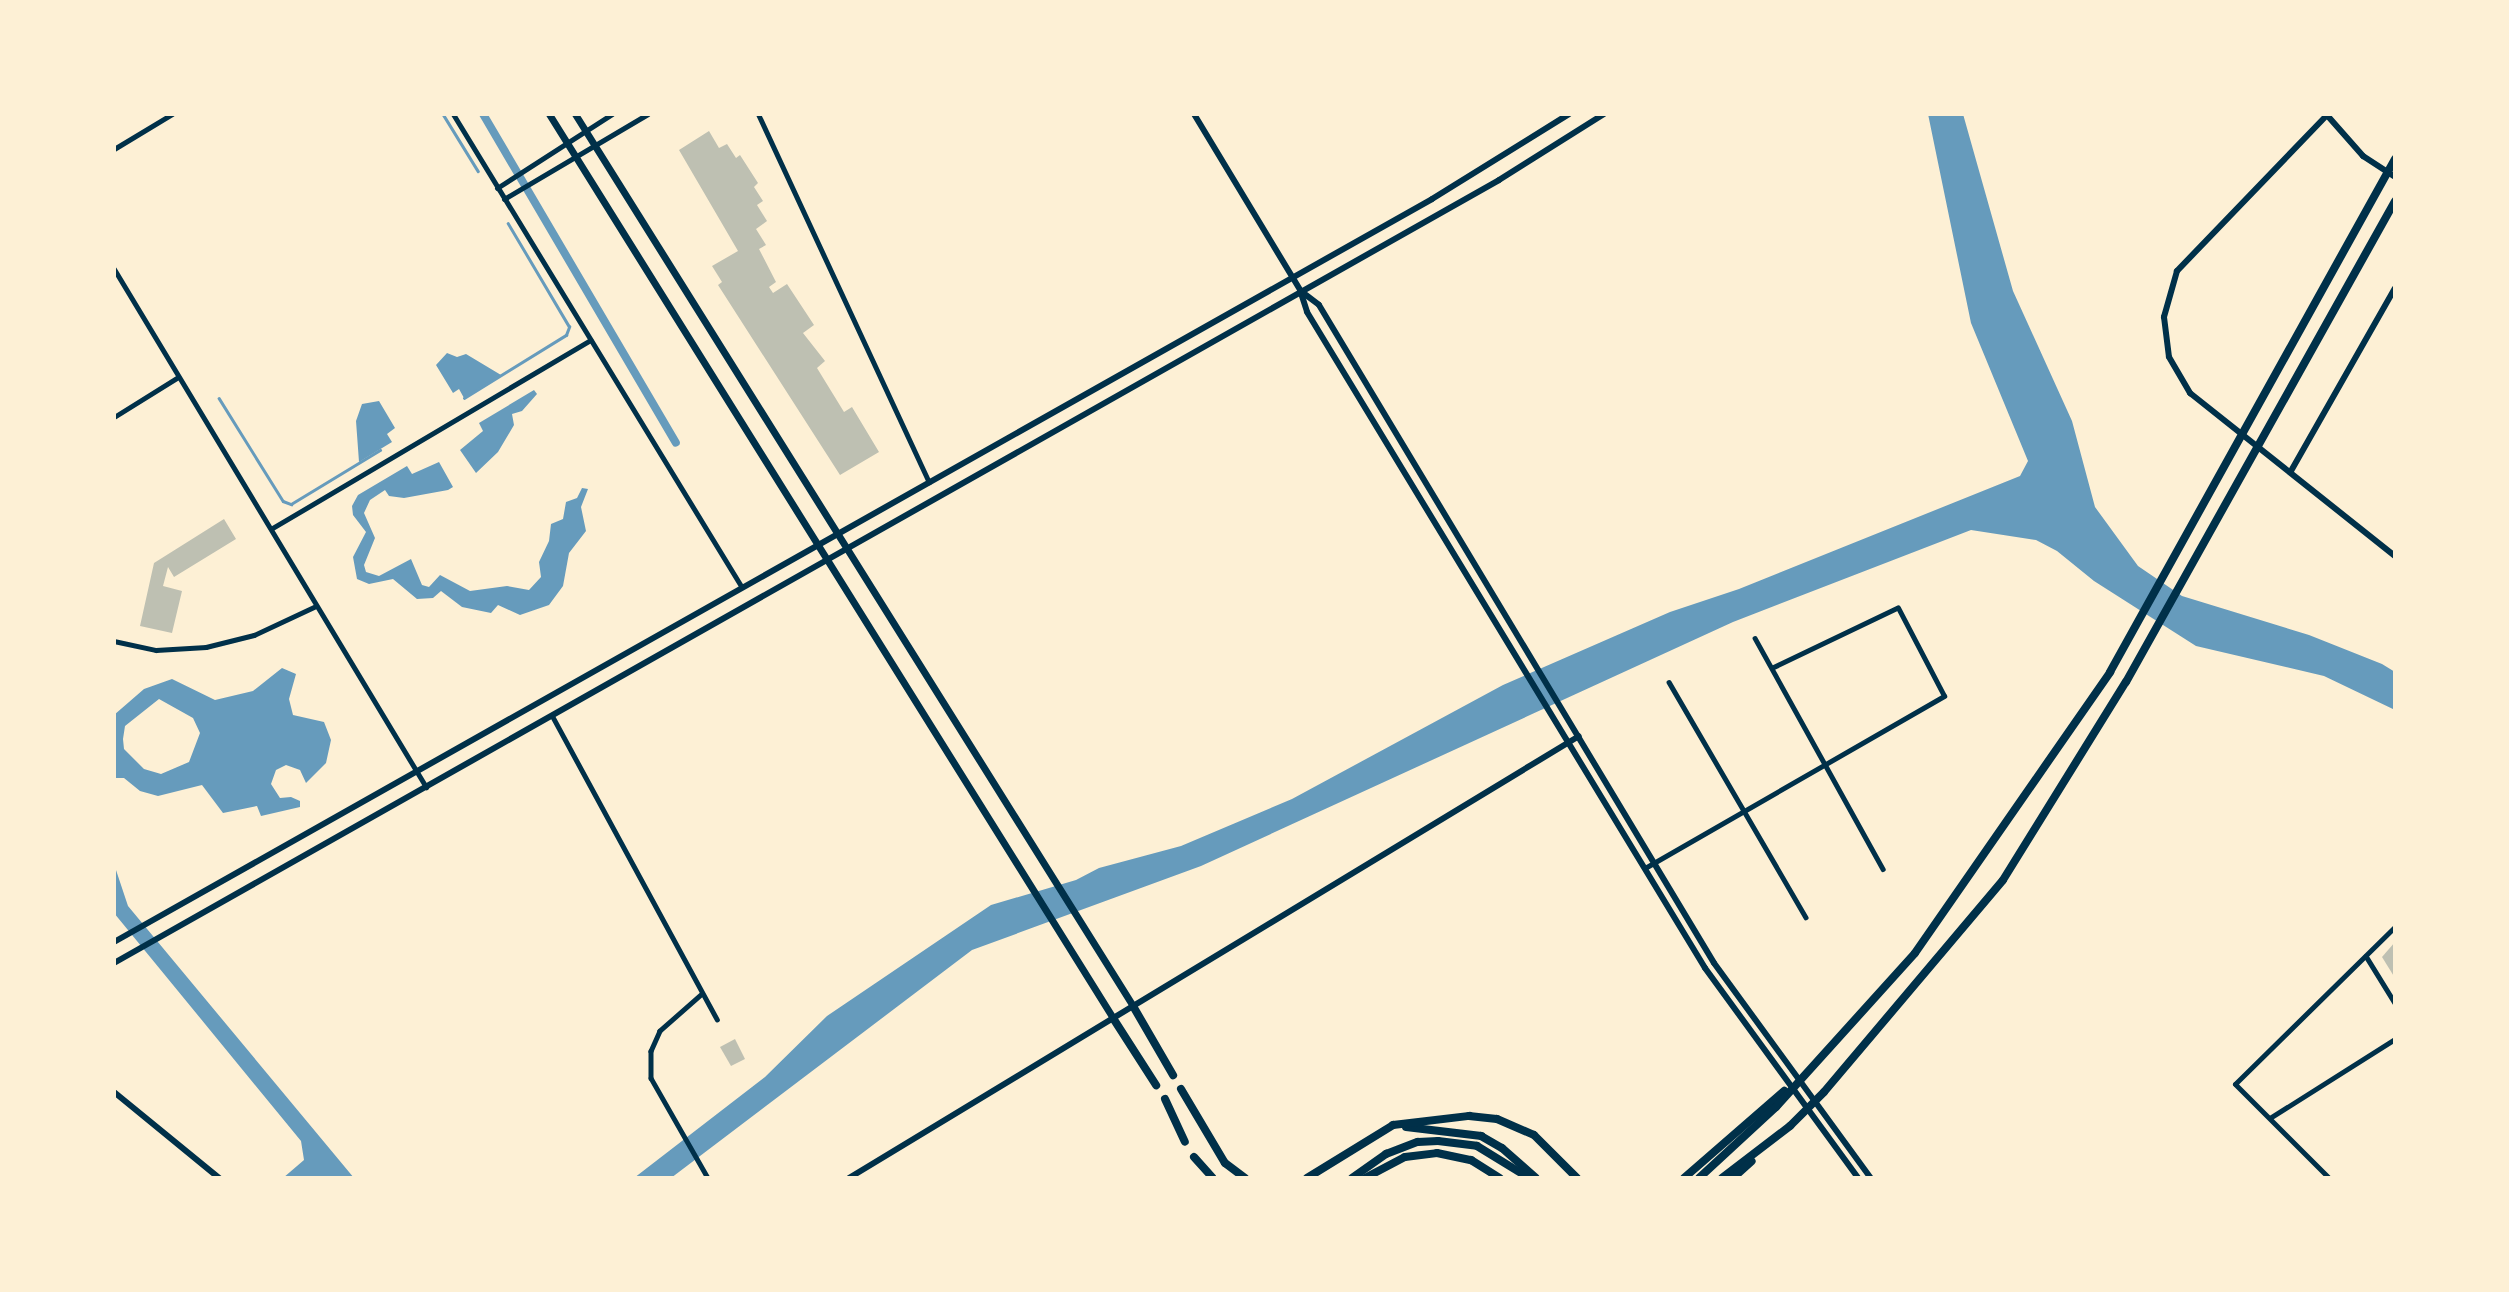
<!DOCTYPE html>
<style>
body{margin:0}
#map{position:relative;width:2509px;height:1292px;overflow:hidden;background:#fdf0d5;font-family:"Work Sans",sans-serif}
div>[style]{position:absolute}
.water>*{inset:0;background:#669bbc}
.stream>*{height:2.5px;margin:-1.25px;padding:0 1.25px;transform-origin:1.25px;border-radius:1.25px;background:#669bbc}
.canal>*{height:8px;margin:-4px;padding:0 4px;transform-origin:4px;border-radius:4px;background:#669bbc}
.building>*{inset:0;background:#bec0b2}
.minor>*{height:4.5px;margin:-2.25px;padding:0 2.25px;transform-origin:2.25px;border-radius:2.25px;background:#003049}
.tertiary>*{height:5px;margin:-2.5px;padding:0 2.5px;transform-origin:2.5px;border-radius:2.5px;background:#003049}
.secondary>*{height:6px;margin:-3px;padding:0 3px;transform-origin:3px;border-radius:3px;background:#003049}
.primary>*{height:7px;margin:-3.5px;padding:0 3.5px;transform-origin:3.5px;border-radius:3.5px;background:#003049}
.motorway>*{height:8px;margin:-4px;padding:0 4px;transform-origin:4px;border-radius:4px;background:#003049}
span{translate:-50% -50%;white-space:nowrap;text-align:center;line-height:1.15;-webkit-text-stroke:7px #fdf0d5;paint-order:stroke}
.frame{position:absolute;inset:0;border:116px solid #fdf0d5;pointer-events:none}
</style>
<div id="map">
<div class="water">
<div style="clip-path:polygon(1928px 114px,1963px 114px,2013px 291px,2072px 421px,2095px 507px,2138px 566px,2182px 596px,2309px 635px,2382px 664px,2395px 672px,2395px 710px,2324px 676px,2196px 646px,2094px 581px,2057px 551px,2036px 540px,1971px 530px,1733px 622px,1201px 866px,972px 950px,671px 1178px,634px 1178px,765px 1077px,827px 1016px,991px 905px,1076px 880px,1099px 868px,1181px 846px,1292px 799px,1503px 685px,1670px 612px,1739px 589px,2020px 476px,2028px 461px,1971px 323px)"></div>
<div style="clip-path:polygon(447px 353px,457px 357px,466px 354px,501px 375px,464px 398px,459px 389px,453px 393px,436px 365px)"></div>
<div style="clip-path:polygon(534px 390px,537px 394px,522px 411px,512px 414px,514px 425px,498px 452px,476px 473px,460px 450px,483px 431px,479px 423px)"></div>
<div style="clip-path:polygon(379px 401px,395px 428px,387px 434px,392px 442px,359px 462px,356px 421px,362px 404px)"></div>
<div style="clip-path:polygon(439px 462px,453px 487px,448px 490px,404px 498px,389px 496px,385px 490px,370px 500px,364px 513px,375px 538px,364px 565px,366px 572px,379px 576px,411px 559px,422px 585px,429px 587px,440px 575px,470px 591px,507px 586px,529px 590px,541px 577px,539px 562px,549px 541px,551px 524px,563px 519px,566px 502px,577px 498px,582px 488px,588px 489px,581px 507px,586px 531px,569px 553px,563px 586px,549px 605px,520px 615px,498px 605px,491px 613px,462px 607px,441px 591px,433px 598px,417px 599px,393px 579px,369px 584px,357px 579px,353px 557px,366px 532px,353px 515px,352px 506px,358px 495px,407px 466px,412px 474px)"></div>
<div style="clip-path:polygon(evenodd,282px 668px,296px 674px,289px 699px,293px 715px,324px 722px,331px 740px,326px 763px,306px 783px,300px 770px,286px 765px,276px 770px,271px 784px,280px 798px,291px 797px,300px 801px,300px 807px,261px 816px,257px 806px,223px 813px,202px 785px,158px 796px,140px 791px,124px 778px,114px 778px,114px 715px,144px 689px,172px 679px,215px 700px,253px 691px,282px 668px,159px 699px,193px 718px,200px 733px,189px 762px,161px 774px,144px 769px,124px 749px,123px 739px,125px 726px,159px 699px)"></div>
<div style="clip-path:polygon(114px 864px,128px 906px,354px 1178px,283px 1178px,304px 1160px,301px 1141px,114px 913px)"></div>
</div>
<div class="stream">
<div style="left:443px;top:114px;width:67px;rotate:58.4deg"></div>
<div style="left:219px;top:398px;width:121px;rotate:58.1deg"></div>
<div style="left:283px;top:501px;width:9px;rotate:21deg"></div>
<div style="left:291px;top:504px;width:104px;rotate:-31.2deg"></div>
<div style="left:464px;top:398px;width:120px;rotate:-31.7deg"></div>
<div style="left:566px;top:335px;width:9px;rotate:-69deg"></div>
<div style="left:569px;top:327px;width:120px;rotate:-120.6deg"></div>
</div>
<div class="canal">
<div style="left:483px;top:114px;width:381px;rotate:59.6deg"></div>
</div>
<div class="building">
<div style="clip-path:polygon(709px 131px,719px 148px,727px 144px,736px 158px,740px 155px,758px 183px,754px 187px,763px 201px,757px 205px,767px 221px,756px 229px,766px 245px,759px 249px,776px 282px,769px 287px,773px 293px,787px 284px,814px 325px,803px 333px,825px 361px,817px 368px,844px 412px,852px 407px,879px 452px,840px 475px,718px 285px,722px 282px,712px 266px,738px 251px,679px 150px)"></div>
<div style="clip-path:polygon(224px 519px,236px 539px,174px 577px,168px 567px,163px 586px,182px 591px,172px 633px,140px 626px,154px 563px)"></div>
<div style="clip-path:polygon(2395px 942px,2395px 978px,2382px 957px)"></div>
<div style="clip-path:polygon(735px 1039px,745px 1059px,731px 1066px,720px 1047px)"></div>
</div>
<div class="minor">
<div style="left:271px;top:529px;width:371px;rotate:-30.6deg"></div>
<div style="left:1755px;top:638px;width:264px;rotate:61deg"></div>
<div style="left:114px;top:641px;width:43px;rotate:12.1deg"></div>
<div style="left:156px;top:650px;width:50px;rotate:-3.4deg"></div>
<div style="left:206px;top:647px;width:49px;rotate:-14deg"></div>
<div style="left:254px;top:635px;width:68px;rotate:-25.1deg"></div>
<div style="left:1669px;top:682px;width:272px;rotate:59.8deg"></div>
<div style="left:553px;top:717px;width:344px;rotate:61.5deg"></div>
<div style="left:1645px;top:868px;width:345px;rotate:-29.9deg"></div>
<div style="left:1944px;top:696px;width:99px;rotate:-117.6deg"></div>
<div style="left:1898px;top:608px;width:139px;rotate:154.4deg"></div>
<div style="left:2366px;top:956px;width:55px;rotate:58.3deg"></div>
<div style="left:702px;top:994px;width:56px;rotate:138.6deg"></div>
<div style="left:660px;top:1031px;width:22px;rotate:114deg"></div>
<div style="left:651px;top:1051px;width:27px;rotate:90deg"></div>
<div style="left:651px;top:1078px;width:115px;rotate:60.3deg"></div>
<div style="left:2235px;top:1084px;width:224px;rotate:-44.5deg"></div>
<div style="left:2270px;top:1118px;width:148px;rotate:-32.3deg"></div>
</div>
<div class="tertiary">
<div style="left:453px;top:114px;width:553px;rotate:58.61deg"></div>
<div style="left:758px;top:114px;width:406px;rotate:65.1deg"></div>
<div style="left:114px;top:149px;width:68px;rotate:-31.1deg"></div>
<div style="left:497px;top:188px;width:137px;rotate:-32.8deg"></div>
<div style="left:504px;top:199px;width:167px;rotate:-30.6deg"></div>
<div style="left:114px;top:269px;width:605px;rotate:58.94deg"></div>
<div style="left:114px;top:417px;width:75px;rotate:-32deg"></div>
<div style="left:2235px;top:1084px;width:133px;rotate:45deg"></div>
</div>
<div class="secondary">
<div style="left:1194px;top:114px;width:205px;rotate:58.9deg"></div>
<div style="left:1300px;top:290px;width:23px;rotate:72deg"></div>
<div style="left:1307px;top:312px;width:767px;rotate:58.75deg"></div>
<div style="left:1705px;top:968px;width:260px;rotate:53.9deg"></div>
<div style="left:2326px;top:114px;width:56px;rotate:48.6deg"></div>
<div style="left:2363px;top:156px;width:38px;rotate:33deg"></div>
<div style="left:2328px;top:114px;width:218px;rotate:133.9deg"></div>
<div style="left:2177px;top:271px;width:48px;rotate:105.8deg"></div>
<div style="left:2164px;top:317px;width:40px;rotate:82.9deg"></div>
<div style="left:2169px;top:357px;width:42px;rotate:59.7deg"></div>
<div style="left:2190px;top:393px;width:262px;rotate:38.5deg"></div>
<div style="left:1302px;top:292px;width:21px;rotate:37deg"></div>
<div style="left:1319px;top:305px;width:767px;rotate:59.02deg"></div>
<div style="left:1714px;top:963px;width:266px;rotate:53.9deg"></div>
<div style="left:2291px;top:471px;width:210px;rotate:-60.4deg"></div>
<div style="left:114px;top:942px;width:1513px;rotate:-29.41deg"></div>
<div style="left:1432px;top:199px;width:161px;rotate:-31.8deg"></div>
<div style="left:114px;top:963px;width:1591px;rotate:-29.48deg"></div>
<div style="left:1499px;top:180px;width:124px;rotate:-32.2deg"></div>
<div style="left:114px;top:1092px;width:136px;rotate:39.3deg"></div>
<div style="left:849px;top:1178px;width:853px;rotate:-31.19deg"></div>
</div>
<div class="primary">
<div style="left:549px;top:114px;width:1066px;rotate:58.04deg"></div>
<div style="left:575px;top:114px;width:1052px;rotate:57.97deg"></div>
</div>
<div class="motorway">
<div style="left:1133px;top:1006px;width:80px;rotate:59.9deg"></div>
<div style="left:1113px;top:1018px;width:80px;rotate:57.3deg"></div>
<div style="left:1181px;top:1089px;width:86px;rotate:59.3deg"></div>
<div style="left:1225px;top:1163px;width:25px;rotate:37deg"></div>
<div style="left:1165px;top:1099px;width:47px;rotate:65.1deg"></div>
<div style="left:1406px;top:1127px;width:76px;rotate:6.8deg"></div>
<div style="left:1481px;top:1136px;width:24px;rotate:30deg"></div>
<div style="left:1502px;top:1148px;width:45px;rotate:41.4deg"></div>
<div style="left:1194px;top:1157px;width:28px;rotate:48deg"></div>
<div style="left:1307px;top:1178px;width:101px;rotate:-31.6deg"></div>
<div style="left:1393px;top:1125px;width:77px;rotate:-6.8deg"></div>
<div style="left:1469px;top:1116px;width:28px;rotate:6deg"></div>
<div style="left:1497px;top:1119px;width:40px;rotate:23.4deg"></div>
<div style="left:1534px;top:1135px;width:61px;rotate:45deg"></div>
<div style="left:1352px;top:1178px;width:42px;rotate:-35.2deg"></div>
<div style="left:1386px;top:1154px;width:34px;rotate:-21deg"></div>
<div style="left:1418px;top:1142px;width:20px;rotate:-3deg"></div>
<div style="left:1438px;top:1141px;width:39px;rotate:7deg"></div>
<div style="left:1477px;top:1146px;width:61px;rotate:31.6deg"></div>
<div style="left:1365px;top:1178px;width:45px;rotate:-27.7deg"></div>
<div style="left:1405px;top:1157px;width:32px;rotate:-7deg"></div>
<div style="left:1437px;top:1153px;width:35px;rotate:12deg"></div>
<div style="left:1471px;top:1160px;width:34px;rotate:32deg"></div>
<div style="left:1684px;top:1178px;width:133px;rotate:-41deg"></div>
<div style="left:1699px;top:1178px;width:105px;rotate:-42.7deg"></div>
<div style="left:1776px;top:1107px;width:207px;rotate:-47.9deg"></div>
<div style="left:1915px;top:953px;width:342px;rotate:-55.2deg"></div>
<div style="left:2110px;top:672px;width:587px;rotate:-60.95deg"></div>
<div style="left:1722px;top:1178px;width:86px;rotate:-37.4deg"></div>
<div style="left:1790px;top:1126px;width:48px;rotate:-45deg"></div>
<div style="left:1824px;top:1092px;width:277px;rotate:-49.8deg"></div>
<div style="left:2003px;top:880px;width:233px;rotate:-58.2deg"></div>
<div style="left:2126px;top:682px;width:551px;rotate:-60.78deg"></div>
<div style="left:1733px;top:1178px;width:25px;rotate:-42deg"></div>
</div>
<div class="frame"></div>
</div>
